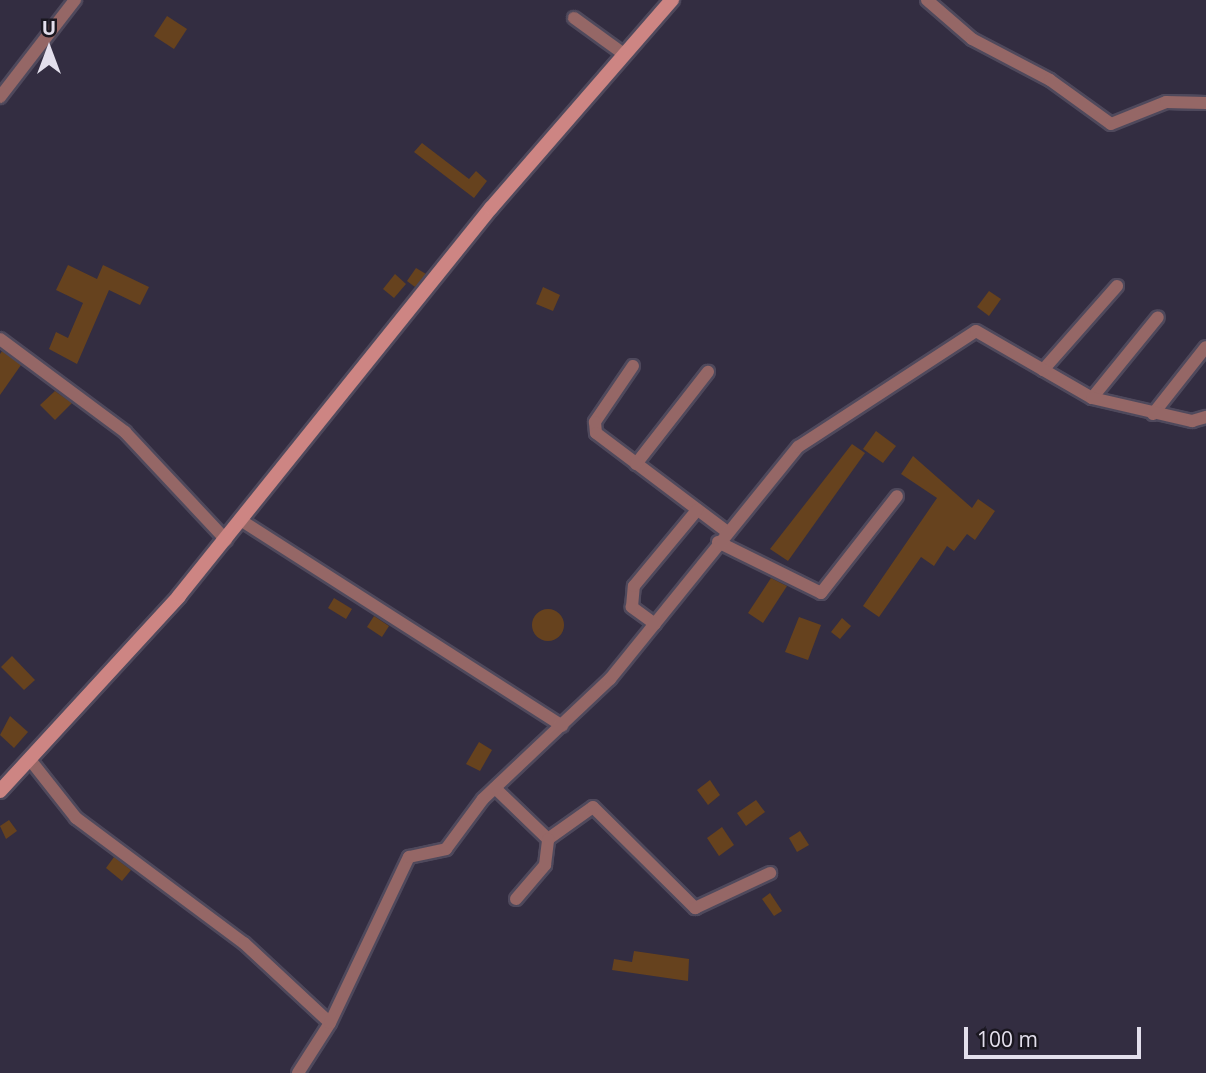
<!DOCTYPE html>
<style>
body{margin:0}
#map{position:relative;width:1206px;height:1073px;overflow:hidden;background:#332d41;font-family:"Open Sans",sans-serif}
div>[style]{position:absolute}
.building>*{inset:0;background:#66421e}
.round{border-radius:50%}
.roads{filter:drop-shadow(2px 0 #4f495c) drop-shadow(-2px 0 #4f495c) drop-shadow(0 2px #4f495c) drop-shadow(0 -2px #4f495c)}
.street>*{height:12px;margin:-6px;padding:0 6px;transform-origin:6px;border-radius:6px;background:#956766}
.secondary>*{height:14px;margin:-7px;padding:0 7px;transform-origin:7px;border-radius:7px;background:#cd8583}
span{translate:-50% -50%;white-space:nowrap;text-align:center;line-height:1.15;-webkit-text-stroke:5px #1a1720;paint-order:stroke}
.north{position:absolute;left:14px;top:14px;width:70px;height:70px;-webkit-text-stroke:5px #1a1720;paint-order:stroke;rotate:0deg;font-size:19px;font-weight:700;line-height:28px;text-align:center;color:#e3dfec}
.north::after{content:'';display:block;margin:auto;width:24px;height:32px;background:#e3dfec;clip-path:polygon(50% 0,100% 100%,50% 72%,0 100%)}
.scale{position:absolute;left:964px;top:1027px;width:177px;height:32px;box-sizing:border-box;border:4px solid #e3dfec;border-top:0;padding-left:9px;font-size:21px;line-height:24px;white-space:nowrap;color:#e3dfec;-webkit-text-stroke:5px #1a1720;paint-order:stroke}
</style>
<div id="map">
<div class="building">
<div style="clip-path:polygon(167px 16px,187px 29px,174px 49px,154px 36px)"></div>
<div style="clip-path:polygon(422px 143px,469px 179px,476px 171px,487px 181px,474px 198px,414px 152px)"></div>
<div style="clip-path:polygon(68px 265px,97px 279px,103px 265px,149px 287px,140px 305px,109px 290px,77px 364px,49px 349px,56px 332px,68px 338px,83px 303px,56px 290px)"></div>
<div style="clip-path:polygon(416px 268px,426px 274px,415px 287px,407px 281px)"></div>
<div style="clip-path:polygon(395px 274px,406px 284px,394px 298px,383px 289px)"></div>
<div style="clip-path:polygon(543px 287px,560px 295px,553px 311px,536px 304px)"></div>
<div style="clip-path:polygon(989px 291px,1001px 299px,989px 316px,977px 307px)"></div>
<div style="clip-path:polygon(2px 351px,21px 365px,0 395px,0 354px)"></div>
<div style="clip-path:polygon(55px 391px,72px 403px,55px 420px,40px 405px)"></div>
<div style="clip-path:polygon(876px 431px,896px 446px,883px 463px,863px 449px)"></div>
<div style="clip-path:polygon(852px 444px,865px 453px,788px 561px,770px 549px)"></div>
<div style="clip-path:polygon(913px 456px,972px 508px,978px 499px,995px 511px,975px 540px,967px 534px,954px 551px,947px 546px,934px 566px,921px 557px,879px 617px,863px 606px,937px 498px,901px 474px)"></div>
<div style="clip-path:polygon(771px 578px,787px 586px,763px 623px,748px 613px)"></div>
<div style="clip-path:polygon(334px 598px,352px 609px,346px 619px,328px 608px)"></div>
<div class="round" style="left:532px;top:609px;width:32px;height:32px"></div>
<div style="clip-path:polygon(374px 616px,389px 626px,382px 637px,367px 627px)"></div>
<div style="clip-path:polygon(799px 617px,821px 625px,808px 660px,785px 652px)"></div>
<div style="clip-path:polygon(842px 618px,851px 626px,840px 639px,831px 632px)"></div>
<div style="clip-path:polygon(12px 656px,35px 680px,24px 690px,1px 667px)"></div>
<div style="clip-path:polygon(10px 716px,28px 732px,14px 748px,0 735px)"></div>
<div style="clip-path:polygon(479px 742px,492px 750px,480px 771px,466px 764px)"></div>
<div style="clip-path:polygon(710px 780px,720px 795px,708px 805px,697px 790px)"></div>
<div style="clip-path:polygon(756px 800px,765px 812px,746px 826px,737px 813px)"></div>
<div style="clip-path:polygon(9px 820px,17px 831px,6px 839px,0 826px)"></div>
<div style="clip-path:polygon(722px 827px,734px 845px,719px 856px,707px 838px)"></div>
<div style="clip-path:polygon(800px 831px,809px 845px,797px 852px,789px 838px)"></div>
<div style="clip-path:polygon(114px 857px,131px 870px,122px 881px,106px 868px)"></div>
<div style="clip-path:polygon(770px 893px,782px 911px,774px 916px,762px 899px)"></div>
<div style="clip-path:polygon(634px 951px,689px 959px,688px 981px,612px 970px,614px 959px,632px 962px)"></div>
</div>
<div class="roads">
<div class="street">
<div style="left:927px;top:0;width:60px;rotate:40.9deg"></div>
<div style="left:972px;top:39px;width:88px;rotate:27.7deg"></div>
<div style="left:1050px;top:80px;width:75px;rotate:35.8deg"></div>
<div style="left:1111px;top:124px;width:59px;rotate:-21.8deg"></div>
<div style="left:1166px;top:102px;width:40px;rotate:1.4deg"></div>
<div style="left:574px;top:18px;width:62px;rotate:35.8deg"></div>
<div style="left:0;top:97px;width:123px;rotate:-52.3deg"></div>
<div style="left:0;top:339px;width:156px;rotate:36.6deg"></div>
<div style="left:125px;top:432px;width:148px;rotate:46.9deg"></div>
<div style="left:633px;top:366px;width:68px;rotate:124.2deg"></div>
<div style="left:595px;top:422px;width:11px;rotate:85deg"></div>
<div style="left:596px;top:433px;width:163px;rotate:37deg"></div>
<div style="left:1043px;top:370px;width:112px;rotate:-48.6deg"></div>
<div style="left:1092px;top:398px;width:104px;rotate:-50.8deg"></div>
<div style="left:1153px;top:414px;width:85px;rotate:-51.7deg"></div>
<div style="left:636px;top:464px;width:117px;rotate:-52deg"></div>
<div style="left:242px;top:521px;width:380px;rotate:32.6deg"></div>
<div style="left:718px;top:542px;width:115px;rotate:26.3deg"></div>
<div style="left:821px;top:593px;width:123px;rotate:-51.9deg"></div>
<div style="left:655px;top:624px;width:29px;rotate:-144deg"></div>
<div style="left:632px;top:607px;width:21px;rotate:-85deg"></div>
<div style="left:634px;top:586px;width:99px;rotate:-50.3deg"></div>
<div style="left:31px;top:761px;width:73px;rotate:51.7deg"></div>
<div style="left:76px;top:818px;width:209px;rotate:36.7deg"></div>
<div style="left:244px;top:943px;width:117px;rotate:42.9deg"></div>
<div style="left:495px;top:788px;width:74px;rotate:43.9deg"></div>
<div style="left:548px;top:839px;width:55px;rotate:-35.4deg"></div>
<div style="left:593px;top:807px;width:144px;rotate:44.7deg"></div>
<div style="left:695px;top:908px;width:83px;rotate:-25deg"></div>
<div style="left:516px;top:899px;width:45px;rotate:-49.5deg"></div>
<div style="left:545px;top:865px;width:26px;rotate:-83deg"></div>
<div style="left:298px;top:1073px;width:59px;rotate:-57.4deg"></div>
<div style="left:330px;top:1023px;width:184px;rotate:-64.6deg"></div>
<div style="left:409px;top:857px;width:38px;rotate:-12deg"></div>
<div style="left:446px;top:849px;width:62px;rotate:-53.5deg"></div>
<div style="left:483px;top:799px;width:175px;rotate:-43.4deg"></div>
<div style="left:610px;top:679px;width:299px;rotate:-51deg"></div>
<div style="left:798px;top:447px;width:212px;rotate:-33.1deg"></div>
<div style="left:976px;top:331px;width:134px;rotate:30deg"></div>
<div style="left:1092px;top:398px;width:103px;rotate:13deg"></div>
<div style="left:1192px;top:421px;width:15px;rotate:-16deg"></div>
</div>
<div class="secondary">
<div style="left:0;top:791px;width:265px;rotate:-47.4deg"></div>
<div style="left:179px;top:596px;width:498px;rotate:-51.2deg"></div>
<div style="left:491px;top:208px;width:276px;rotate:-49deg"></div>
</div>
</div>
<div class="north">U</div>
<div class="scale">100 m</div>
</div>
